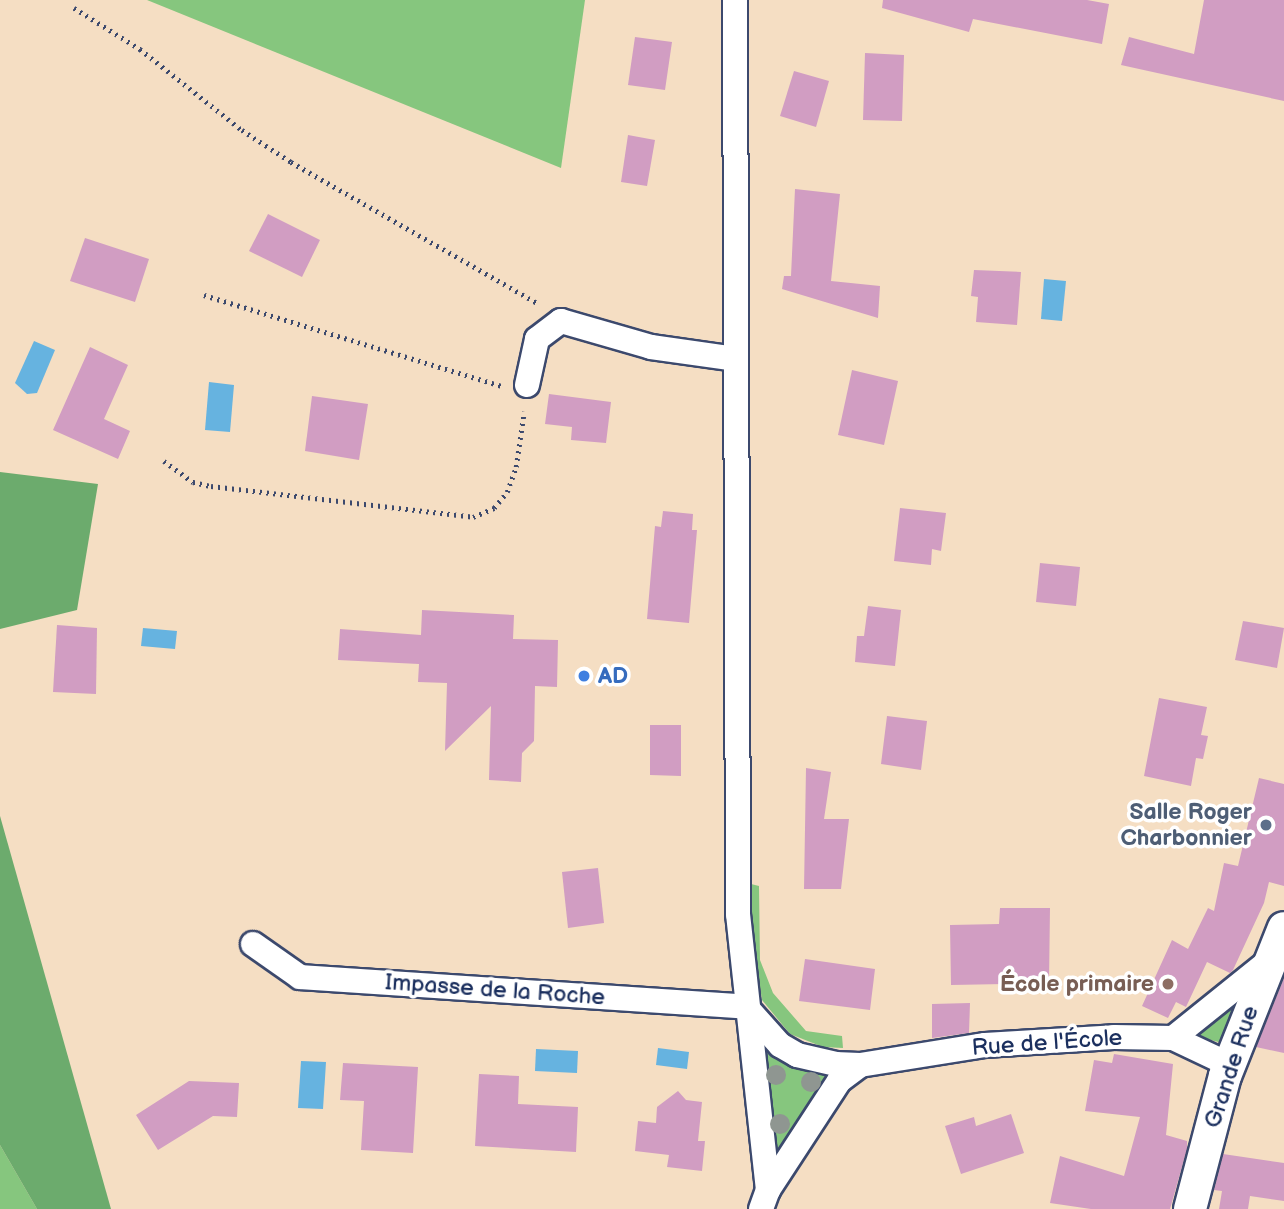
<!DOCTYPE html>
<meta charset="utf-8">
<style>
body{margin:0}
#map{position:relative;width:1284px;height:1209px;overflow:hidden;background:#f5dec3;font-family:"Balsamiq Sans",sans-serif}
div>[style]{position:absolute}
.green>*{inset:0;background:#86c67e}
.forest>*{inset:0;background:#6cab6d}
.water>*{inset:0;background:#66b3e0}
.building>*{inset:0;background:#d19dc2}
.path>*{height:4.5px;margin-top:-2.25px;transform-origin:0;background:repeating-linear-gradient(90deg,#3c496d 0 2px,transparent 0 7px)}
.roads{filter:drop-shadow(2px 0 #3c496d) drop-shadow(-2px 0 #3c496d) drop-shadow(0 2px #3c496d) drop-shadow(0 -2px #3c496d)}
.minor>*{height:24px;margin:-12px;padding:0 12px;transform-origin:12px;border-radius:12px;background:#fff}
.tertiary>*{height:32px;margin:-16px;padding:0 16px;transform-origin:16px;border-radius:16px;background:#fff}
.trees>*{width:20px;height:20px;margin:-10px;border-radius:50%;background:#8f9691}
.dots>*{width:19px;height:19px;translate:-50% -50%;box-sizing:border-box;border:4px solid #fff;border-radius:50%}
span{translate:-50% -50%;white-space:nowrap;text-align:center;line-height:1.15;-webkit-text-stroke:7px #fff;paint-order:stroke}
.shop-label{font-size:23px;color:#366cbe;font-weight:700}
.left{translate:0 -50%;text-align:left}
.service-label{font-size:23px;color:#4e5e75;font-weight:700}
.right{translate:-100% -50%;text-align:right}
.education-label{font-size:23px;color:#785e54;font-weight:700}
.street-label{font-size:23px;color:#1b2f5e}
</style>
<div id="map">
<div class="green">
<div style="clip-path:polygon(147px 0,585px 0,561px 168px)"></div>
<div style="clip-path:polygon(751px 884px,759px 886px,760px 960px,773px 993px,806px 1031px,842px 1036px,843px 1048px,823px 1047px,790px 1034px,762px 1000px,752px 938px)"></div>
<div style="clip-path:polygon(1239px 1000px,1222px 1043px,1196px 1036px,1195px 1031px)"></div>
<div style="clip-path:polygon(764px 1049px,802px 1069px,835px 1074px,775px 1170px)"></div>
<div style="clip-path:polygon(0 1145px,37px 1209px,0 1209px)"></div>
</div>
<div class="forest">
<div style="clip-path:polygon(0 472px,98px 484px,77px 610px,0 629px)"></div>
<div style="clip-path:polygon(0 816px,111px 1209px,37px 1209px,0 1145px)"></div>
</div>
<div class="water">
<div style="clip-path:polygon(1044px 279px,1066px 281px,1062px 321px,1041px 319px)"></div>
<div style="clip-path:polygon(34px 341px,55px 350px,37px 393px,27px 394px,15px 383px)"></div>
<div style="clip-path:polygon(209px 382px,234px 385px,230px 432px,205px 430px)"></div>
<div style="clip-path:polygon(143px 628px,177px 631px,175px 649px,141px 646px)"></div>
<div style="clip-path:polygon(658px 1048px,689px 1052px,687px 1069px,656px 1065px)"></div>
<div style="clip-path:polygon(536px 1049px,578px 1051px,577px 1073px,535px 1071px)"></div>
<div style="clip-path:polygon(301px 1061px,326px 1062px,323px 1109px,298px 1108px)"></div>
</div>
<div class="building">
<div style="clip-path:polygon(883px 0,1087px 0,1109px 4px,1102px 44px,973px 19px,969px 32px,882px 8px)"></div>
<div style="clip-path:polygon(1204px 0,1284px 0,1284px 101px,1121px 65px,1129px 37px,1194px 54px)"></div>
<div style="clip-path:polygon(635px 37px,672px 42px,665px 90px,628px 85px)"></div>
<div style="clip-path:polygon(865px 53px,904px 55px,902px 121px,863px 120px)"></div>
<div style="clip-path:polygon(794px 71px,829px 81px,816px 127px,780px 116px)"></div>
<div style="clip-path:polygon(628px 135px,655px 140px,647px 186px,621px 182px)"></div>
<div style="clip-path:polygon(795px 189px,840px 194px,831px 281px,880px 286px,878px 318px,782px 289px,784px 276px,791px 276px)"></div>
<div style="clip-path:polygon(268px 214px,320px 240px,302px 277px,249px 251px)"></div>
<div style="clip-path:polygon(85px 238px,149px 259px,135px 302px,70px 281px)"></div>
<div style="clip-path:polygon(974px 270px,1021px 272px,1017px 325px,976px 322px,978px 297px,971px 296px)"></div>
<div style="clip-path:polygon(90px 347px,128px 365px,104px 419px,130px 431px,118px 459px,53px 430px)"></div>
<div style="clip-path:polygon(852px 370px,898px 381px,884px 445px,838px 435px)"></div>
<div style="clip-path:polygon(549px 394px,611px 402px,606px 443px,571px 440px,572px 427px,545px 424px)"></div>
<div style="clip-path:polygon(312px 396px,368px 404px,359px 460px,305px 451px)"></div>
<div style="clip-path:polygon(900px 508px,946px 513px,941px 551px,932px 549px,931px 565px,894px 561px)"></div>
<div style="clip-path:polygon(663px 511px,693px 514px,692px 530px,697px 530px,689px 623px,647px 619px,655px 526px,661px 527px)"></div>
<div style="clip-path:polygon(1040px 563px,1080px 567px,1076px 606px,1036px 602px)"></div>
<div style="clip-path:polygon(868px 606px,901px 610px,895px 666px,855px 662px,857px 636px,864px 636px)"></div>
<div style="clip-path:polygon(422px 610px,514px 615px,513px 639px,558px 640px,557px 687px,535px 686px,534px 741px,522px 753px,521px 782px,489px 780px,491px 706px,445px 751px,447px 683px,418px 682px,419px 664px,338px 660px,340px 629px,421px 635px)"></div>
<div style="clip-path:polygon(1243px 621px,1284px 628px,1277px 668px,1235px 660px)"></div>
<div style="clip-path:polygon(57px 625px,97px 628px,96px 694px,53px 692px)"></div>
<div style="clip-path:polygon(1159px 698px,1207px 707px,1201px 735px,1208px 736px,1203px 759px,1196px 758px,1191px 786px,1144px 776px)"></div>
<div style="clip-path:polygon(887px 716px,927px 721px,921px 770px,881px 764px)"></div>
<div style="clip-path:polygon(650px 725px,681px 725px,681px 776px,650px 775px)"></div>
<div style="clip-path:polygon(806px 768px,831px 772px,824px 819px,849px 819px,841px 889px,804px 889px)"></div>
<div style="clip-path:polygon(1259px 778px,1284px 784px,1284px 886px,1269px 882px,1264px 903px,1233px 970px,1230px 973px,1207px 962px,1186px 1007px,1176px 1002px,1168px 1018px,1142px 1006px,1172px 940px,1188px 949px,1208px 908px,1214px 911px,1224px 863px,1238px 866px)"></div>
<div style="clip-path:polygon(598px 868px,604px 923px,568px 928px,562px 872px)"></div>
<div style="clip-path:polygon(1000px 908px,1050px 908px,1049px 983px,951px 985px,950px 925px,999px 924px)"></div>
<div style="clip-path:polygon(805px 959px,875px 969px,870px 1010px,799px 1001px)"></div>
<div style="clip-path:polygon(1284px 978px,1284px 1053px,1256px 1047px)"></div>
<div style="clip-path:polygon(970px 1003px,969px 1033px,932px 1038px,932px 1004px)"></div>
<div style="clip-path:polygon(1114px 1054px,1173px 1064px,1166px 1135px,1187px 1141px,1187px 1149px,1170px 1209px,1091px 1209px,1050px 1203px,1060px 1156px,1124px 1176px,1140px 1117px,1085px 1111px,1094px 1060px,1112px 1063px)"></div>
<div style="clip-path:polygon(343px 1063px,418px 1067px,413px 1153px,361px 1150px,364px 1101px,340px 1100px)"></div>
<div style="clip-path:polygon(479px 1074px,519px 1076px,518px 1104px,578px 1107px,576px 1152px,475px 1146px)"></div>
<div style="clip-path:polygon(189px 1081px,239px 1083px,237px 1117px,213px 1116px,158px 1150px,136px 1115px)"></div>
<div style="clip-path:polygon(678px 1091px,686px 1100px,702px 1102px,698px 1141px,705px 1141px,702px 1171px,667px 1167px,669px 1155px,635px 1151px,638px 1121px,656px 1123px,657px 1107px)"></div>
<div style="clip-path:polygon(1011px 1114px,1024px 1153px,961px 1174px,945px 1126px,974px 1117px,976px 1126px)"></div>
<div style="clip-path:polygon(1223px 1154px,1284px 1163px,1284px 1201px,1250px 1196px,1248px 1209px,1219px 1209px,1222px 1191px,1214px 1190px)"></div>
</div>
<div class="path">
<div style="left:74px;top:8px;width:78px;rotate:31.8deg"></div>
<div style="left:140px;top:49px;width:130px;rotate:38.5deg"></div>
<div style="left:242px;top:130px;width:59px;rotate:33.1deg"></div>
<div style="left:291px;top:162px;width:286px;rotate:29.8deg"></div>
<div style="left:204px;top:295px;width:311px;rotate:17deg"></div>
<div style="left:164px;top:461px;width:36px;rotate:36deg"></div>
<div style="left:193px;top:482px;width:18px;rotate:13deg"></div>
<div style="left:211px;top:486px;width:264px;rotate:6.7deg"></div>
<div style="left:473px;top:517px;width:23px;rotate:-23deg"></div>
<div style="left:494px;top:508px;width:21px;rotate:-51deg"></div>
<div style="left:507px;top:492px;width:27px;rotate:-70deg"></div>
<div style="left:516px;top:467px;width:56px;rotate:-81.7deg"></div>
</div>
<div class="roads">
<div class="minor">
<div style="left:735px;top:0;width:914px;rotate:89.81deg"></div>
<div style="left:738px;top:914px;width:278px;rotate:83.8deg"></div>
<div style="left:527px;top:385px;width:47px;rotate:-77.7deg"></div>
<div style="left:537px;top:339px;width:30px;rotate:-37deg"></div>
<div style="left:561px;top:321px;width:94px;rotate:16.1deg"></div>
<div style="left:651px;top:347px;width:85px;rotate:8.1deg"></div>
<div style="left:253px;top:944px;width:57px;rotate:35.1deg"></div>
<div style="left:300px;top:977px;width:448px;rotate:3.8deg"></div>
<div style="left:747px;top:1008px;width:50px;rotate:48.3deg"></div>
<div style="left:780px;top:1045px;width:20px;rotate:30deg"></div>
<div style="left:797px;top:1055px;width:39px;rotate:13deg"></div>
<div style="left:835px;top:1064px;width:25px;rotate:2deg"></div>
<div style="left:860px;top:1065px;width:127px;rotate:-9.1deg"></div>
<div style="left:985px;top:1045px;width:129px;rotate:-3.5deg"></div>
<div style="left:1114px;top:1037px;width:59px;rotate:1deg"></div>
<div style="left:1173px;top:1038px;width:63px;rotate:25.3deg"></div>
<div style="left:1173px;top:1038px;width:124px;rotate:-38.8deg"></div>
<div style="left:761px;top:1209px;width:20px;rotate:-70deg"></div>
<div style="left:768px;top:1190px;width:130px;rotate:-56.9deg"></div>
<div style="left:839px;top:1081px;width:26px;rotate:-37deg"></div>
</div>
<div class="tertiary">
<div style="left:1190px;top:1209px;width:138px;rotate:-75.3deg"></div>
<div style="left:1225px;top:1076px;width:159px;rotate:-68.3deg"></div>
</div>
</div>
<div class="trees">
<div style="left:776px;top:1075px"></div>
<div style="left:811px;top:1082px"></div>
<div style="left:780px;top:1124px"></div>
</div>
<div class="dots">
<div style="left:584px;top:676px;background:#3f7fe0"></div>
<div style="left:1266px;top:825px;background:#5c6f8a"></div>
<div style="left:1168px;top:984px;background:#8d6e63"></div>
</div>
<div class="shop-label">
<span class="left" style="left:598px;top:676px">AD</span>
</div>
<div class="service-label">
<span class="right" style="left:1252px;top:825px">Salle Roger<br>Charbonnier</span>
</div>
<div class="education-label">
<span class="right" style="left:1154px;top:984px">École primaire</span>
</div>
<div class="street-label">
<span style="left:495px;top:990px;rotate:4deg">Impasse de la Roche</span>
<span style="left:1047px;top:1043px;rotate:-4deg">Rue de l'École</span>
<span style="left:1232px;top:1067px;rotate:-72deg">Grande Rue</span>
</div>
</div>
